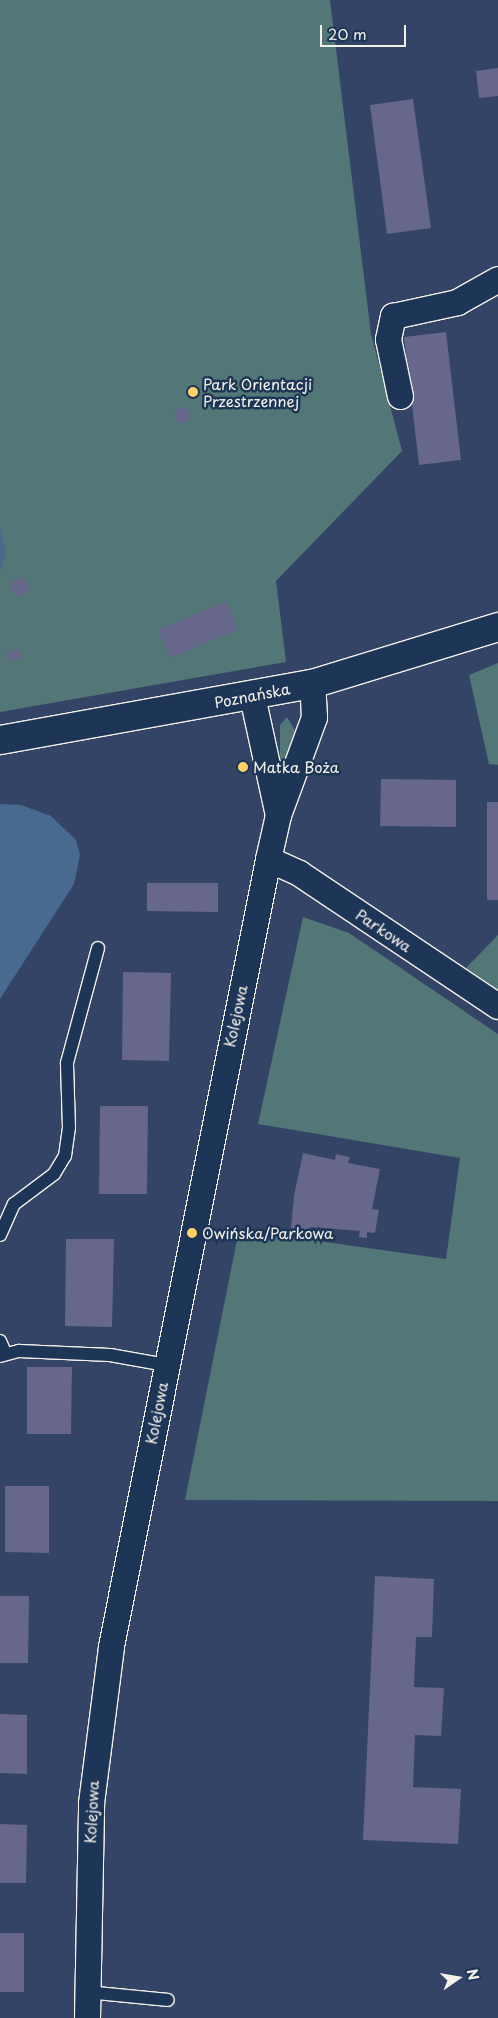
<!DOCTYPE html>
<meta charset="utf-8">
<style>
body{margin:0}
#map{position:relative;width:498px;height:2018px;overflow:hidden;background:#334467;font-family:"Playpen Sans",sans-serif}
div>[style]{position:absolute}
.green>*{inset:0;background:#537676}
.water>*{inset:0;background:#496a8f}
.building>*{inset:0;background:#66678b}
.round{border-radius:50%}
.roads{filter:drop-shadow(1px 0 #f4f1e8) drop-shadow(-1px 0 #f4f1e8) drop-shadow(0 1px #f4f1e8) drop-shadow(0 -1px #f4f1e8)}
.lane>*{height:12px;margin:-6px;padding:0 6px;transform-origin:6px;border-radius:6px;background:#1d3557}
.street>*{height:25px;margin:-12.5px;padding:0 12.5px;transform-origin:12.5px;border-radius:12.5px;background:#1d3557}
.secondary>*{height:28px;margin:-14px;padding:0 14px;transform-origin:14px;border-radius:14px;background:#1d3557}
.dots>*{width:14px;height:14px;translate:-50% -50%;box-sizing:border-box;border:2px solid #1d3557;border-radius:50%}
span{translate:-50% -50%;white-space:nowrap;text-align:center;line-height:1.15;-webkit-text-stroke:5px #1d3557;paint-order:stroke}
.poi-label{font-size:15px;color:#f4f1e8}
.left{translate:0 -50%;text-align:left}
.street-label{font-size:15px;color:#f4f1e8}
.north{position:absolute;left:433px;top:1953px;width:50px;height:50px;-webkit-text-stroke:4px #1d3557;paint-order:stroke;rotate:77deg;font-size:14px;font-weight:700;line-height:20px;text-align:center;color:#f4f1e8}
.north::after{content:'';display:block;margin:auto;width:18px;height:22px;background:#f4f1e8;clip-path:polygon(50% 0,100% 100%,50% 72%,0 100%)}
.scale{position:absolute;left:320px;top:25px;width:86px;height:22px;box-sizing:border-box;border:2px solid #f4f1e8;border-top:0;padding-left:6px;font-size:15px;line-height:18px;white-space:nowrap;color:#f4f1e8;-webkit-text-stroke:4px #1d3557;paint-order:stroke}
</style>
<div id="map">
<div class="green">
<div style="clip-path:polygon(0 0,330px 0,371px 334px,402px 451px,276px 581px,286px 662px,0 712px)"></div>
<div style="clip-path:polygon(498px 663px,498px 765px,489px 764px,469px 675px)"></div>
<div style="clip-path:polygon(287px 717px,295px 730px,284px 778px,280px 776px,280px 725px)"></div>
<div style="clip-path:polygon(303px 917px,349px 933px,498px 1034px,498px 1501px,185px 1500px,239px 1230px,446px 1259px,460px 1158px,258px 1124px)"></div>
<div style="clip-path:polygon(498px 935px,498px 990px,466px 968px)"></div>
</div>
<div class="water">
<div style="clip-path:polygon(0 526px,6px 553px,0 572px)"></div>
<div style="clip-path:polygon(0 804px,21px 805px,51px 816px,76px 840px,80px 855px,74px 884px,0 999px)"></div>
</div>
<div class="building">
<div style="clip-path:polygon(498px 68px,498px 96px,479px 98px,476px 71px)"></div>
<div style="clip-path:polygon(413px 99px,431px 228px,387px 234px,370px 105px)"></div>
<div style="clip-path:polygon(446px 332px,461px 460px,419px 465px,404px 337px)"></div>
<div class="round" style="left:174px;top:407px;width:16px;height:16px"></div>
<div class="round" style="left:11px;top:578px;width:18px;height:18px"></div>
<div style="clip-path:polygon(226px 601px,238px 629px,170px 658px,158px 630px)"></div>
<div style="clip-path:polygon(20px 649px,21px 658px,8px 661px,6px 652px)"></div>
<div style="clip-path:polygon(381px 779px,456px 780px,456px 827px,380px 826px)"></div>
<div style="clip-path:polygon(487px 802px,498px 802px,498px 900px,487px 900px)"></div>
<div style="clip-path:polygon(147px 883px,218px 883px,218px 912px,147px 911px)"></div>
<div style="clip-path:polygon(123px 972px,171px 973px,169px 1061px,122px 1060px)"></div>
<div style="clip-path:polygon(100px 1106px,148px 1106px,147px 1194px,99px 1194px)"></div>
<div style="clip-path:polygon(303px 1153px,335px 1160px,336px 1154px,350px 1157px,348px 1163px,380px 1169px,372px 1209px,379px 1210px,375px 1233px,367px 1232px,367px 1238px,359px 1237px,360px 1231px,311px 1227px,305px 1236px,295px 1234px,291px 1227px,294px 1196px)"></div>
<div style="clip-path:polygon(66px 1239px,114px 1239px,112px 1327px,65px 1326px)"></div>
<div style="clip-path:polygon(27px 1367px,72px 1367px,71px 1434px,27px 1434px)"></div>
<div style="clip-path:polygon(5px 1486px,49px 1486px,49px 1553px,5px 1552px)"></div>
<div style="clip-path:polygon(375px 1576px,434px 1579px,432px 1637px,416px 1637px,414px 1687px,444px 1688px,441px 1736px,415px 1735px,413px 1787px,461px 1789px,458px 1844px,363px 1840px)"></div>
<div style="clip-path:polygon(0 1596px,29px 1596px,28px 1663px,0 1663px)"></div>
<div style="clip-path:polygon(0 1714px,27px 1715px,27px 1774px,0 1773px)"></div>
<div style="clip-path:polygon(0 1824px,27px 1825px,26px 1883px,0 1883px)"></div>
<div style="clip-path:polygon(0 1933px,24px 1933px,24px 1992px,0 1992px)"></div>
</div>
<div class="roads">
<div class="lane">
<div style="left:0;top:1235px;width:34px;rotate:-66deg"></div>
<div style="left:14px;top:1204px;width:50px;rotate:-36.9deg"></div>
<div style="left:54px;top:1174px;width:21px;rotate:-59deg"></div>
<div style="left:65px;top:1156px;width:28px;rotate:-82deg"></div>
<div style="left:69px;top:1128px;width:65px;rotate:-91.8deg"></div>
<div style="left:67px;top:1063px;width:119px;rotate:-74.9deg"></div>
<div style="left:0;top:1341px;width:13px;rotate:67deg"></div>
<div style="left:0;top:1356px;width:20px;rotate:-15deg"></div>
<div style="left:19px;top:1351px;width:91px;rotate:2.5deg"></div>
<div style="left:110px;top:1355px;width:57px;rotate:10.1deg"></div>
<div style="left:87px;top:1992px;width:81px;rotate:5.6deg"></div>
</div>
<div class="street">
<div style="left:400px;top:396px;width:58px;rotate:-101.9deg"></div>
<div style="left:388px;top:339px;width:24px;rotate:-78deg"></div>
<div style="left:393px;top:316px;width:66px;rotate:-12.3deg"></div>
<div style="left:457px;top:302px;width:47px;rotate:-29.3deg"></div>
<div style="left:252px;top:696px;width:122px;rotate:77.7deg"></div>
<div style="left:268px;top:859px;width:34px;rotate:24deg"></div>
<div style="left:299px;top:873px;width:239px;rotate:33.8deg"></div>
<div style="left:87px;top:2018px;width:215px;rotate:-88.9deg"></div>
<div style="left:91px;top:1803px;width:158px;rotate:-82.7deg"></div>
<div style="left:111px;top:1646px;width:803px;rotate:-78.72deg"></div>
<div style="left:268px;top:859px;width:45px;rotate:-77.2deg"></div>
<div style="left:278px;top:815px;width:104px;rotate:-69.8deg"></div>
<div style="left:314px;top:717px;width:33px;rotate:-93deg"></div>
</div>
<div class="secondary">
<div style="left:0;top:740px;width:317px;rotate:-10.2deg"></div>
<div style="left:312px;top:684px;width:195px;rotate:-17deg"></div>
</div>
</div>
<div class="dots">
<div style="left:193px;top:392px;background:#ffd166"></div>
<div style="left:243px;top:767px;background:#ffd166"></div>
<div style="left:192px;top:1233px;background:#ffd166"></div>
</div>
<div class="poi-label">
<span class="left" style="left:203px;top:392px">Park Orientacji<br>Przestrzennej</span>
<span class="left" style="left:253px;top:767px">Matka Boża</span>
<span class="left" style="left:202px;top:1233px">Owińska/Parkowa</span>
</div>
<div class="street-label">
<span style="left:252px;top:695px;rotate:-11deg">Poznańska</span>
<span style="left:384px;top:930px;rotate:34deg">Parkowa</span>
<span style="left:235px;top:1016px;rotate:-78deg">Kolejowa</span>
<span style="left:156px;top:1413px;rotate:-79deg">Kolejowa</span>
<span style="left:91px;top:1812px;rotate:-87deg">Kolejowa</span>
</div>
<div class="north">N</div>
<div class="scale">20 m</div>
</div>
